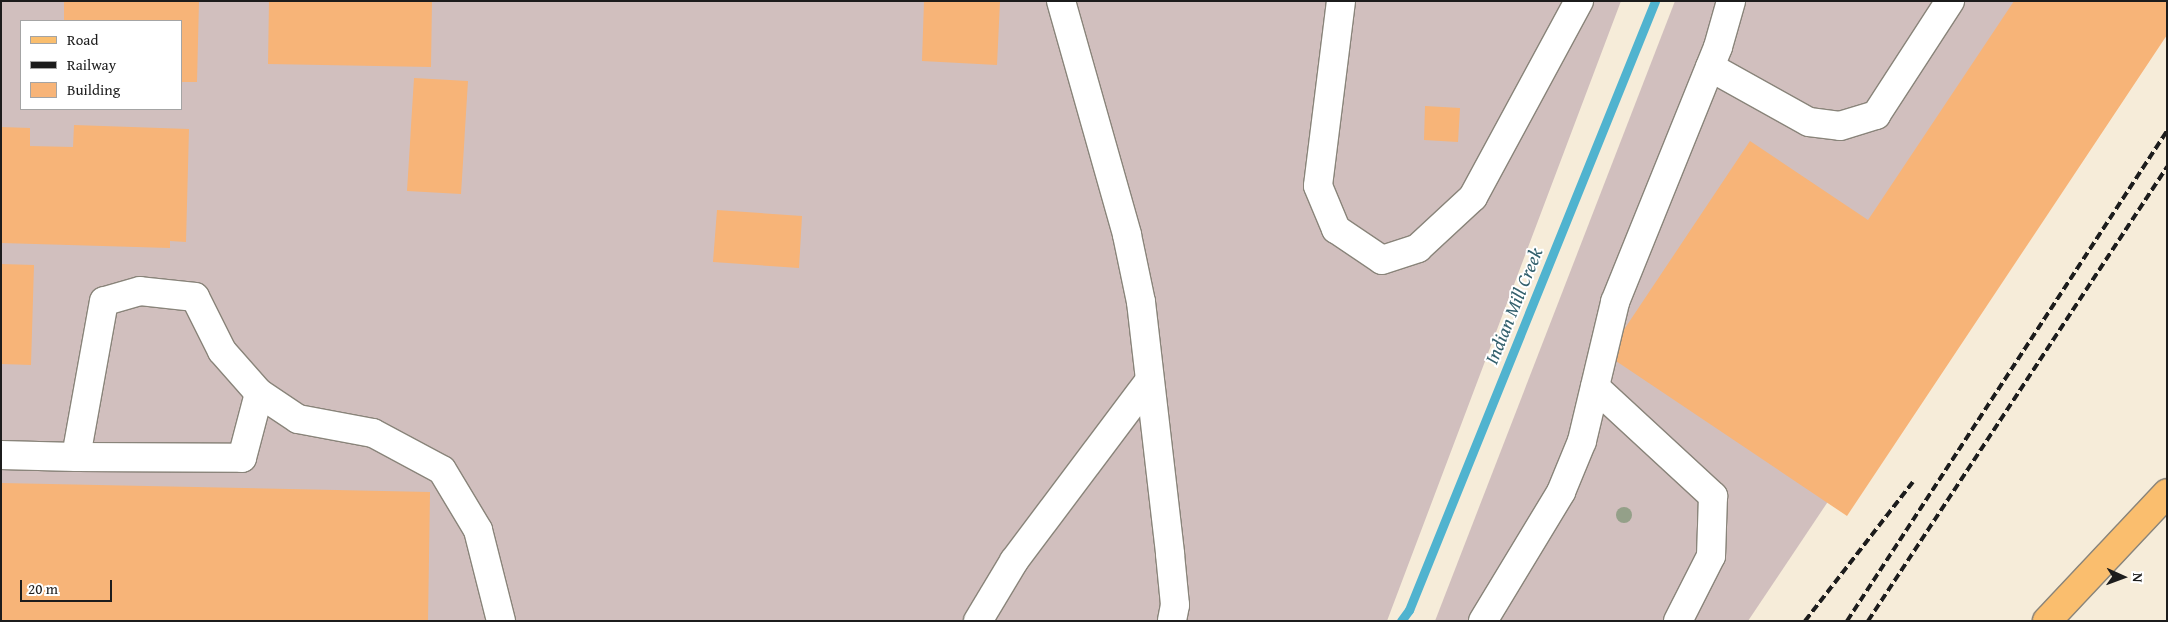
<!DOCTYPE html>
<style>
body{margin:0}
#map{position:relative;width:2168px;height:622px;overflow:hidden;background:#f6ecd9;font-family:"Gentium Book Plus",serif}
div>[style]{position:absolute}
.industrial>*{inset:0;background:#d1bfbe}
.stream>*{height:9px;margin:-4.5px;padding:0 4.5px;transform-origin:4.5px;border-radius:4.5px;background:#50b3cf}
.building>*{inset:0;background:#f7b478}
.roads{filter:drop-shadow(1px 0 #89847a) drop-shadow(-1px 0 #89847a) drop-shadow(0 1px #89847a) drop-shadow(0 -1px #89847a)}
.minor>*{height:28px;margin:-14px;padding:0 14px;transform-origin:14px;border-radius:14px;background:#fff}
.major>*{height:28px;margin:-14px;padding:0 14px;transform-origin:14px;border-radius:14px;background:#fabe6e}
.rail>*{height:4px;margin-top:-2px;transform-origin:0;background:repeating-linear-gradient(90deg,#1c1c1c 0 8px,transparent 0 12px)}
.trees>*{width:16px;height:16px;margin:-8px;border-radius:50%;background:#94a089}
span{translate:-50% -50%;white-space:nowrap;text-align:center;line-height:1.15;-webkit-text-stroke:4px #fff;paint-order:stroke}
.water-label{font-size:19px;color:#33606d;font-style:italic}
.frame{position:absolute;inset:0;border:2px solid #1c1c1c;pointer-events:none}
.legend{position:absolute;left:20px;top:20px;width:162px;height:90px;box-sizing:border-box;background:#fff;border:1px solid #a4a4a4;margin:0;padding:6px 9px;list-style:none;font-size:15px;color:#1c1c1c}
.legend li{display:flex;align-items:center;gap:10px;height:25px}
.legend b{width:25px;border:1px solid #a4a4a4}
.north{position:absolute;left:2098px;top:552px;width:50px;height:50px;-webkit-text-stroke:4px #fff;paint-order:stroke;rotate:92deg;font-size:14px;font-weight:700;line-height:20px;text-align:center;color:#1c1c1c}
.north::after{content:'';display:block;margin:auto;width:18px;height:22px;background:#1c1c1c;clip-path:polygon(50% 0,100% 100%,50% 72%,0 100%)}
.scale{position:absolute;left:20px;top:580px;width:92px;height:22px;box-sizing:border-box;border:2px solid #1c1c1c;border-top:0;padding-left:6px;font-size:15px;line-height:18px;white-space:nowrap;color:#1c1c1c;-webkit-text-stroke:4px #fff;paint-order:stroke}
</style>
<div id="map">
<div class="industrial">
<div style="clip-path:polygon(evenodd,1px 1px,1621px 1px,1387px 621px,1px 621px,1px 1px,21px 21px,181px 21px,181px 109px,21px 109px,21px 21px)"></div>
<div style="clip-path:polygon(1675px 1px,2163px 1px,1748px 621px,1435px 621px)"></div>
</div>
<div class="stream">
<div style="left:1401px;top:621px;width:14px;rotate:-54deg"></div>
<div style="left:1409px;top:610px;width:657px;rotate:-68deg"></div>
</div>
<div class="building">
<div style="clip-path:polygon(64px 1px,199px 1px,197px 82px,181px 82px,181px 21px,64px 21px)"></div>
<div style="clip-path:polygon(269px 1px,432px 1px,431px 67px,268px 64px)"></div>
<div style="clip-path:polygon(924px 1px,1000px 1px,997px 65px,922px 61px)"></div>
<div style="clip-path:polygon(2014px 1px,2167px 1px,2167px 35px,1847px 516px,1607px 355px,1750px 141px,1868px 220px)"></div>
<div style="clip-path:polygon(414px 78px,468px 81px,461px 194px,407px 191px)"></div>
<div style="clip-path:polygon(1425px 106px,1460px 108px,1458px 142px,1424px 140px)"></div>
<div style="clip-path:polygon(74px 125px,189px 129px,186px 242px,170px 241px,170px 248px,1px 243px,1px 127px,30px 128px,30px 146px,73px 147px)"></div>
<div style="clip-path:polygon(717px 210px,802px 216px,799px 268px,713px 262px)"></div>
<div style="clip-path:polygon(1px 264px,34px 265px,31px 365px,1px 364px)"></div>
<div style="clip-path:polygon(1px 483px,430px 492px,428px 621px,1px 621px)"></div>
</div>
<div class="roads">
<div class="minor">
<div style="left:1061px;top:1px;width:243px;rotate:74.2deg"></div>
<div style="left:1127px;top:235px;width:68px;rotate:78.2deg"></div>
<div style="left:1141px;top:302px;width:254px;rotate:83.4deg"></div>
<div style="left:1170px;top:554px;width:51px;rotate:84.4deg"></div>
<div style="left:1175px;top:605px;width:16px;rotate:101deg"></div>
<div style="left:1341px;top:1px;width:186px;rotate:97.1deg"></div>
<div style="left:1318px;top:186px;width:47px;rotate:67.3deg"></div>
<div style="left:1336px;top:229px;width:55px;rotate:34deg"></div>
<div style="left:1382px;top:260px;width:38px;rotate:-18deg"></div>
<div style="left:1418px;top:248px;width:75px;rotate:-42.8deg"></div>
<div style="left:1473px;top:197px;width:223px;rotate:-61.6deg"></div>
<div style="left:1710px;top:67px;width:113px;rotate:29.1deg"></div>
<div style="left:1809px;top:122px;width:31px;rotate:7deg"></div>
<div style="left:1840px;top:126px;width:38px;rotate:-17deg"></div>
<div style="left:1876px;top:115px;width:136px;rotate:-57deg"></div>
<div style="left:1595px;top:387px;width:161px;rotate:42.7deg"></div>
<div style="left:1713px;top:496px;width:60px;rotate:91.9deg"></div>
<div style="left:1711px;top:556px;width:73px;rotate:116.9deg"></div>
<div style="left:259px;top:393px;width:47px;rotate:33.7deg"></div>
<div style="left:298px;top:419px;width:76px;rotate:10.6deg"></div>
<div style="left:373px;top:433px;width:78px;rotate:28.2deg"></div>
<div style="left:442px;top:470px;width:70px;rotate:59deg"></div>
<div style="left:478px;top:530px;width:94px;rotate:75.8deg"></div>
<div style="left:1px;top:455px;width:75px;rotate:1.5deg"></div>
<div style="left:76px;top:457px;width:166px;rotate:0.3deg"></div>
<div style="left:242px;top:458px;width:67px;rotate:-75.3deg"></div>
<div style="left:259px;top:393px;width:56px;rotate:-131.4deg"></div>
<div style="left:222px;top:351px;width:60px;rotate:-116.6deg"></div>
<div style="left:195px;top:297px;width:55px;rotate:-173.8deg"></div>
<div style="left:140px;top:291px;width:37px;rotate:164deg"></div>
<div style="left:104px;top:301px;width:158px;rotate:100.2deg"></div>
<div style="left:978px;top:621px;width:70px;rotate:-59deg"></div>
<div style="left:1014px;top:561px;width:225px;rotate:-53.1deg"></div>
<div style="left:1483px;top:621px;width:151px;rotate:-58.8deg"></div>
<div style="left:1561px;top:492px;width:55px;rotate:-67.6deg"></div>
<div style="left:1582px;top:441px;width:143px;rotate:-76.6deg"></div>
<div style="left:1615px;top:302px;width:275px;rotate:-68deg"></div>
<div style="left:1718px;top:47px;width:48px;rotate:-74.2deg"></div>
</div>
<div class="major">
<div style="left:2047px;top:621px;width:175px;rotate:-46.8deg"></div>
</div>
</div>
<div class="rail">
<div style="left:1805px;top:621px;width:176px;rotate:-52.2deg"></div>
<div style="left:1847px;top:621px;width:585px;rotate:-56.85deg"></div>
<div style="left:1868px;top:621px;width:544px;rotate:-56.63deg"></div>
</div>
<div class="trees">
<div style="left:1624px;top:515px"></div>
</div>
<div class="water-label">
<span style="left:1514px;top:306px;rotate:-68deg">Indian Mill Creek</span>
</div>
<div class="frame"></div>
<ul class="legend">
<li><b style="height:6px;background:#fabe6e"></b>Road</li>
<li><b style="height:6px;background:#1c1c1c"></b>Railway</li>
<li><b style="height:14px;background:#f7b478"></b>Building</li>
</ul>
<div class="north">N</div>
<div class="scale">20 m</div>
</div>
